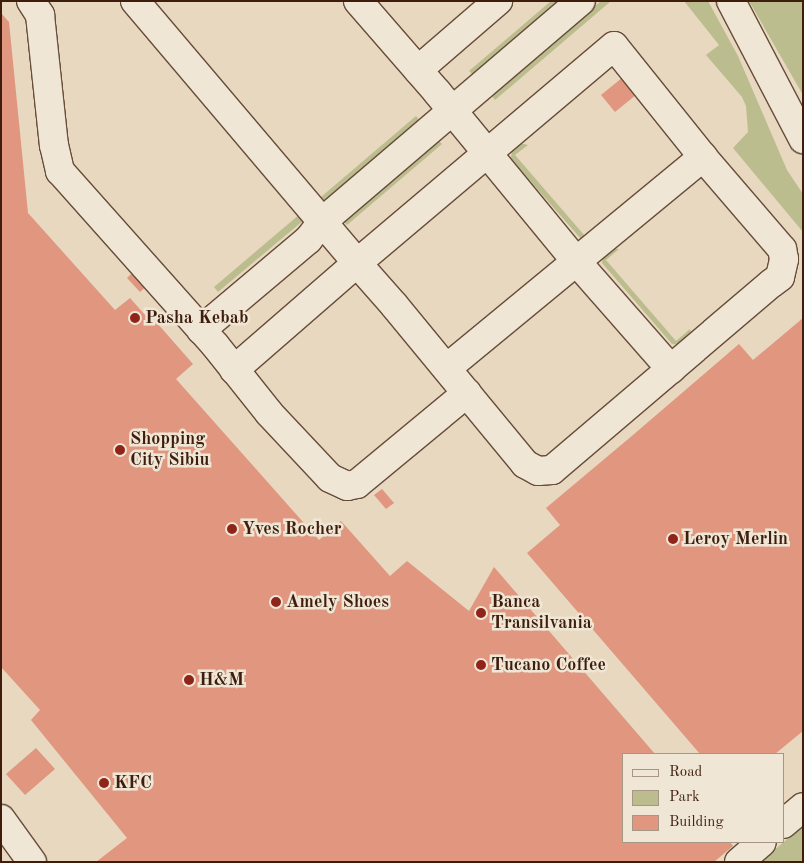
<!DOCTYPE html>
<style>
body{margin:0}
#map{position:relative;width:804px;height:863px;overflow:hidden;background:#e7d8bf;font-family:"Old Standard TT",serif}
div>[style]{position:absolute}
.green>*{inset:0;background:#bbbd8e}
.building>*{inset:0;background:#e0967f}
.roads{filter:drop-shadow(1px 0 #684c3a) drop-shadow(-1px 0 #684c3a) drop-shadow(0 1px #684c3a) drop-shadow(0 -1px #684c3a)}
.minor>*{height:28px;margin:-14px;padding:0 14px;transform-origin:14px;border-radius:14px;background:#efe6d5}
.dots>*{width:14px;height:14px;translate:-50% -50%;box-sizing:border-box;border:2px solid #efe6d5;border-radius:50%}
span{translate:-50% -50%;white-space:nowrap;text-align:center;line-height:1.15;-webkit-text-stroke:5px #efe6d5;paint-order:stroke}
.poi-label{font-size:18px;color:#3e1d0d;font-weight:700}
.left{translate:0 -50%;text-align:left}
.frame{position:absolute;inset:0;border:2px solid #3e1d0d;pointer-events:none}
.legend{position:absolute;left:622px;top:753px;width:162px;height:90px;box-sizing:border-box;background:#efe6d5;border:1px solid #a89685;margin:0;padding:6px 9px;list-style:none;font-size:15px;color:#3e1d0d}
.legend li{display:flex;align-items:center;gap:10px;height:25px}
.legend b{width:25px;border:1px solid #a89685}
</style>
<div id="map">
<div class="green">
<div style="clip-path:polygon(551px 1px,561px 1px,474px 76px,469px 71px)"></div>
<div style="clip-path:polygon(601px 1px,611px 1px,495px 100px,491px 95px)"></div>
<div style="clip-path:polygon(684px 1px,708px 1px,738px 56px,787px 170px,803px 194px,803px 232px,733px 148px,748px 132px,746px 106px,742px 97px,706px 55px,719px 45px)"></div>
<div style="clip-path:polygon(749px 1px,803px 1px,803px 95px)"></div>
<div style="clip-path:polygon(416px 116px,420px 121px,325px 202px,321px 197px)"></div>
<div style="clip-path:polygon(438px 140px,442px 144px,347px 225px,342px 220px)"></div>
<div style="clip-path:polygon(520px 143px,528px 145px,515px 155px,585px 236px,599px 224px,601px 227px,586px 241px,581px 239px,511px 159px,512px 148px)"></div>
<div style="clip-path:polygon(300px 214px,304px 220px,218px 292px,214px 287px)"></div>
<div style="clip-path:polygon(611px 248px,619px 249px,606px 260px,676px 341px,690px 329px,692px 336px,681px 345px,672px 344px,602px 263px,603px 253px)"></div>
<div style="clip-path:polygon(803px 826px,803px 862px,760px 862px)"></div>
</div>
<div class="building">
<div style="clip-path:polygon(1px 13px,9px 22px,28px 213px,115px 310px,130px 298px,154px 325px,157px 323px,193px 364px,176px 379px,319px 540px,341px 521px,390px 576px,407px 561px,469px 611px,494px 567px,655px 754px,623px 754px,623px 842px,730px 842px,733px 846px,714px 862px,96px 862px,127px 838px,31px 720px,40px 710px,1px 667px)"></div>
<div style="clip-path:polygon(628px 73px,642px 90px,615px 112px,601px 95px)"></div>
<div style="clip-path:polygon(139px 266px,152px 281px,140px 292px,127px 278px)"></div>
<div style="clip-path:polygon(803px 318px,803px 731px,775px 754px,700px 754px,527px 553px,560px 525px,546px 508px,633px 435px,739px 344px,753px 360px)"></div>
<div style="clip-path:polygon(382px 489px,394px 503px,386px 509px,374px 495px)"></div>
<div style="clip-path:polygon(36px 748px,55px 769px,25px 795px,6px 774px)"></div>
</div>
<div class="roads">
<div class="minor">
<div style="left:31px;top:1px;width:17px;rotate:57deg"></div>
<div style="left:40px;top:15px;width:131px;rotate:83.9deg"></div>
<div style="left:54px;top:145px;width:27px;rotate:77deg"></div>
<div style="left:60px;top:171px;width:233px;rotate:48.3deg"></div>
<div style="left:215px;top:345px;width:87px;rotate:51.5deg"></div>
<div style="left:269px;top:413px;width:89px;rotate:46.8deg"></div>
<div style="left:330px;top:478px;width:19px;rotate:25deg"></div>
<div style="left:347px;top:486px;width:10px;rotate:-11deg"></div>
<div style="left:357px;top:484px;width:143px;rotate:-39.6deg"></div>
<div style="left:135px;top:1px;width:343px;rotate:49.7deg"></div>
<div style="left:357px;top:263px;width:56px;rotate:48.6deg"></div>
<div style="left:394px;top:305px;width:206px;rotate:50.5deg"></div>
<div style="left:525px;top:464px;width:15px;rotate:28deg"></div>
<div style="left:538px;top:471px;width:14px;rotate:-4deg"></div>
<div style="left:552px;top:470px;width:289px;rotate:-40.4deg"></div>
<div style="left:772px;top:283px;width:10px;rotate:-37deg"></div>
<div style="left:780px;top:277px;width:18px;rotate:-77deg"></div>
<div style="left:784px;top:259px;width:10px;rotate:-101deg"></div>
<div style="left:782px;top:249px;width:121px;rotate:-130.7deg"></div>
<div style="left:703px;top:157px;width:142px;rotate:-128.7deg"></div>
<div style="left:614px;top:46px;width:336px;rotate:139.8deg"></div>
<div style="left:357px;top:263px;width:163px;rotate:139deg"></div>
<div style="left:358px;top:1px;width:121px;rotate:49deg"></div>
<div style="left:437px;top:92px;width:219px;rotate:50.6deg"></div>
<div style="left:576px;top:261px;width:144px;rotate:48.7deg"></div>
<div style="left:731px;top:1px;width:156px;rotate:62.4deg"></div>
<div style="left:418px;top:70px;width:106px;rotate:-40.8deg"></div>
<div style="left:201px;top:330px;width:140px;rotate:-40.1deg"></div>
<div style="left:308px;top:240px;width:24px;rotate:-52deg"></div>
<div style="left:323px;top:221px;width:339px;rotate:-40.5deg"></div>
<div style="left:447px;top:368px;width:332px;rotate:-39.5deg"></div>
<div style="left:1px;top:819px;width:53px;rotate:54.2deg"></div>
<div style="left:783px;top:824px;width:26px;rotate:-40deg"></div>
<div style="left:739px;top:862px;width:30px;rotate:-41deg"></div>
</div>
</div>
<div class="dots">
<div style="left:135px;top:318px;background:#8f2418"></div>
<div style="left:120px;top:450px;background:#8f2418"></div>
<div style="left:232px;top:529px;background:#8f2418"></div>
<div style="left:673px;top:539px;background:#8f2418"></div>
<div style="left:276px;top:602px;background:#8f2418"></div>
<div style="left:481px;top:613px;background:#8f2418"></div>
<div style="left:481px;top:665px;background:#8f2418"></div>
<div style="left:189px;top:680px;background:#8f2418"></div>
<div style="left:104px;top:783px;background:#8f2418"></div>
</div>
<div class="poi-label">
<span class="left" style="left:145px;top:318px">Pasha Kebab</span>
<span class="left" style="left:130px;top:450px">Shopping<br>City Sibiu</span>
<span class="left" style="left:242px;top:529px">Yves Rocher</span>
<span class="left" style="left:683px;top:539px">Leroy Merlin</span>
<span class="left" style="left:286px;top:602px">Amely Shoes</span>
<span class="left" style="left:491px;top:613px">Banca<br>Transilvania</span>
<span class="left" style="left:491px;top:665px">Tucano Coffee</span>
<span class="left" style="left:199px;top:680px">H&amp;M</span>
<span class="left" style="left:114px;top:783px">KFC</span>
</div>
<div class="frame"></div>
<ul class="legend">
<li><b style="height:6px;background:#efe6d5"></b>Road</li>
<li><b style="height:14px;background:#bbbd8e"></b>Park</li>
<li><b style="height:14px;background:#e0967f"></b>Building</li>
</ul>
</div>
